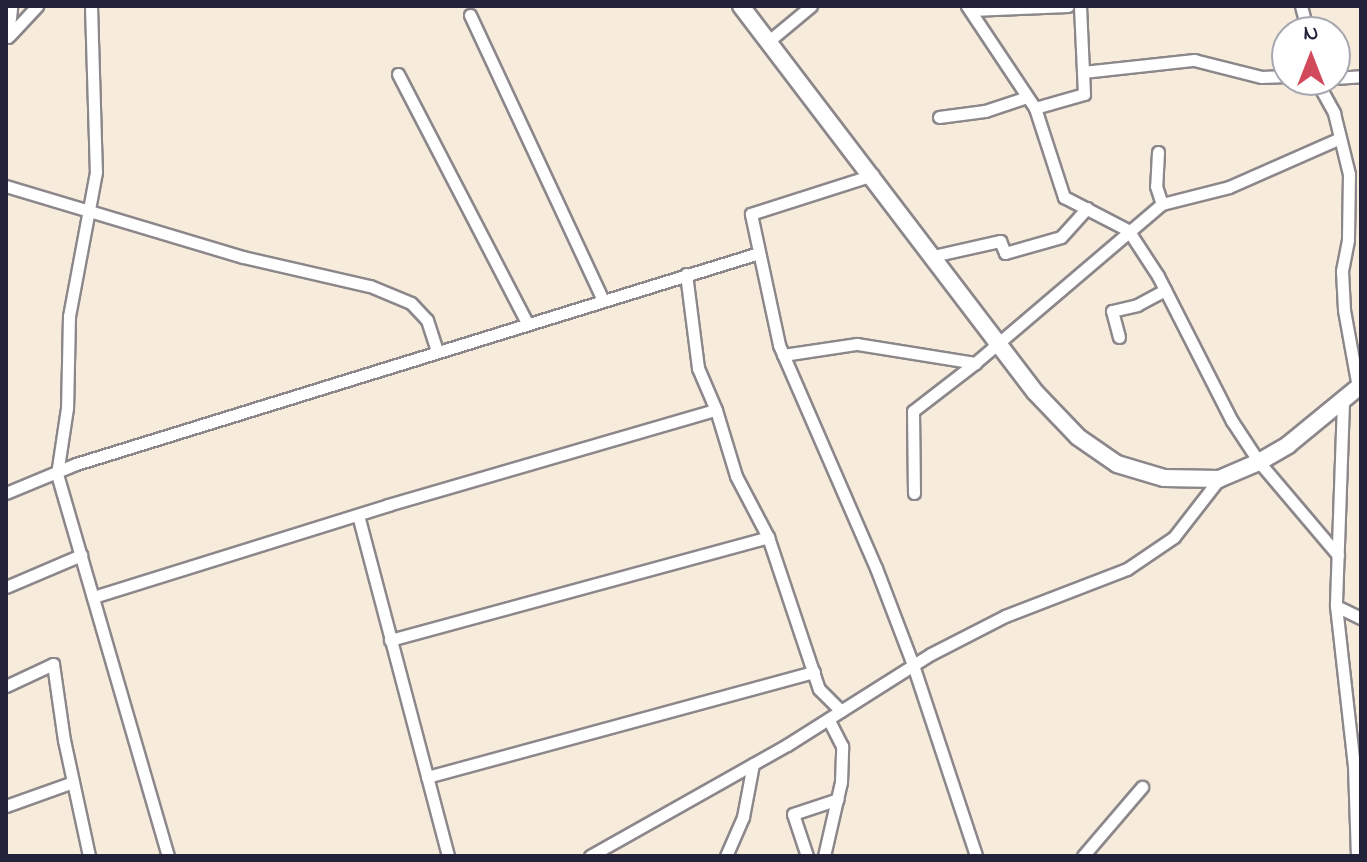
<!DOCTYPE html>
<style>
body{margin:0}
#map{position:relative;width:1367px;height:862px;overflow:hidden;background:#f7ecdb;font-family:"Indie Flower",sans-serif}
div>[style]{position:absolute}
.roads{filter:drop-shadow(2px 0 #8c878b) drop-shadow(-2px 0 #8c878b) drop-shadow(0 2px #8c878b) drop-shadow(0 -2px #8c878b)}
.street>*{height:11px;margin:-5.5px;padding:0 5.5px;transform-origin:5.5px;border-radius:5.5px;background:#fff}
.secondary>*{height:16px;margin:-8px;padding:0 8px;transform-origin:8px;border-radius:8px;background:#fff}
span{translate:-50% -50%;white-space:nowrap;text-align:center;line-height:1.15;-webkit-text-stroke:6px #fff;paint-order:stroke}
.frame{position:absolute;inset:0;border:8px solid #22223b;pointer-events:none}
.north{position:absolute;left:1271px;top:16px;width:80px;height:80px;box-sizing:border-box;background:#fff;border:2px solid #a7a7b1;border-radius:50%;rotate:0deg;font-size:22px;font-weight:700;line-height:32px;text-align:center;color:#22223b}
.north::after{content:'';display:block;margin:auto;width:28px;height:36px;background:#d1495b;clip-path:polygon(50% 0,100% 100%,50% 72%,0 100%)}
</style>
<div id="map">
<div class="roads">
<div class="street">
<div style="left:91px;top:6px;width:166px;rotate:88.3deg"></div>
<div style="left:96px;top:172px;width:147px;rotate:100.6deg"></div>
<div style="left:69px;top:316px;width:92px;rotate:91.2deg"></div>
<div style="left:67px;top:408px;width:67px;rotate:98.6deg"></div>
<div style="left:57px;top:474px;width:398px;rotate:73.8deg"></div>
<div style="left:967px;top:6px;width:123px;rotate:56.3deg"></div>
<div style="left:1035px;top:108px;width:94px;rotate:72deg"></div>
<div style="left:1064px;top:197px;width:72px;rotate:27.3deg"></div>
<div style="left:1128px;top:230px;width:55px;rotate:56.9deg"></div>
<div style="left:1158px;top:276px;width:163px;rotate:63deg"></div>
<div style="left:1232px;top:421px;width:49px;rotate:56.6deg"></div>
<div style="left:1259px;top:462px;width:122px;rotate:49.7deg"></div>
<div style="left:1301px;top:6px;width:27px;rotate:75deg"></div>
<div style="left:971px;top:10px;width:97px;rotate:-2.4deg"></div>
<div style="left:470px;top:15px;width:315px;rotate:65deg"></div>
<div style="left:10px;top:35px;width:40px;rotate:-47deg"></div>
<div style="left:8px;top:37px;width:31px;rotate:-84deg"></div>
<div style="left:770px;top:40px;width:53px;rotate:-39.7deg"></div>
<div style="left:1083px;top:72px;width:112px;rotate:-6.2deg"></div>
<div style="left:1194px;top:60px;width:69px;rotate:14.2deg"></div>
<div style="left:1261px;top:77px;width:26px;rotate:-2deg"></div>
<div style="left:398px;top:74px;width:280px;rotate:62.6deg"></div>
<div style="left:1335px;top:78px;width:26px;rotate:-4deg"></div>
<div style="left:1316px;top:80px;width:38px;rotate:61deg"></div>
<div style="left:1334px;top:113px;width:63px;rotate:76.2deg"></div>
<div style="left:1349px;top:174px;width:66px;rotate:90.9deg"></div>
<div style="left:1348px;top:240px;width:32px;rotate:101deg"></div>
<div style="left:1342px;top:271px;width:39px;rotate:87deg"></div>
<div style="left:1344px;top:310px;width:78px;rotate:79.7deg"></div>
<div style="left:1035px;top:108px;width:51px;rotate:-15.9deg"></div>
<div style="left:1084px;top:94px;width:88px;rotate:-92.6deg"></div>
<div style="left:939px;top:117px;width:46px;rotate:-7.4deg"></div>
<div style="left:985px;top:111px;width:44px;rotate:-18.4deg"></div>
<div style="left:1158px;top:152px;width:34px;rotate:93deg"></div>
<div style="left:1156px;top:186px;width:19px;rotate:72deg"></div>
<div style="left:873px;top:175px;width:128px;rotate:162.3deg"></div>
<div style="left:751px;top:214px;width:134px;rotate:77.9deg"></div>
<div style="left:779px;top:345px;width:243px;rotate:66.5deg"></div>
<div style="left:876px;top:568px;width:104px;rotate:69.1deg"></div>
<div style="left:913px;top:665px;width:201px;rotate:71.7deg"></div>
<div style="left:6px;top:186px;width:247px;rotate:16.7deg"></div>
<div style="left:243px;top:257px;width:130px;rotate:12.9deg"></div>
<div style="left:370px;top:286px;width:44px;rotate:22.5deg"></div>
<div style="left:411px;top:303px;width:23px;rotate:47deg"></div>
<div style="left:427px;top:320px;width:32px;rotate:72deg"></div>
<div style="left:933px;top:256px;width:69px;rotate:-12.6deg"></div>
<div style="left:1000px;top:241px;width:13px;rotate:67deg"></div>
<div style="left:1005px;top:253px;width:58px;rotate:-15.9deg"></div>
<div style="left:1061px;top:237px;width:39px;rotate:-48deg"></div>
<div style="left:686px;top:274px;width:95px;rotate:82.7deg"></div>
<div style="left:698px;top:368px;width:46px;rotate:66.8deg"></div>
<div style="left:716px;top:410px;width:69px;rotate:73.1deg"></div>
<div style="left:736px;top:476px;width:69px;rotate:62.3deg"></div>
<div style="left:768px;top:537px;width:160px;rotate:71.5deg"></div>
<div style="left:819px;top:689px;width:31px;rotate:45deg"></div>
<div style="left:1119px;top:337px;width:27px;rotate:-105deg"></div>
<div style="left:1112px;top:311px;width:26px;rotate:-13deg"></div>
<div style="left:1137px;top:305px;width:32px;rotate:-28deg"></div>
<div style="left:783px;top:355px;width:75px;rotate:-8.5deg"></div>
<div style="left:857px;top:344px;width:120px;rotate:9.1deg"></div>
<div style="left:975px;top:363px;width:245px;rotate:-40.4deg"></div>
<div style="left:1162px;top:204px;width:69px;rotate:-14.2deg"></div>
<div style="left:1229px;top:187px;width:121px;rotate:-23.8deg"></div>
<div style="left:1343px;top:402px;width:204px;rotate:92deg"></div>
<div style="left:1336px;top:606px;width:161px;rotate:83.6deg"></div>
<div style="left:1354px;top:766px;width:90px;rotate:88.1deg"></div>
<div style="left:6px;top:493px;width:76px;rotate:-22.5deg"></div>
<div style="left:76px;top:464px;width:715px;rotate:-17.17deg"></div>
<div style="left:914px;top:493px;width:82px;rotate:-90.7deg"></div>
<div style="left:913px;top:411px;width:78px;rotate:-37.7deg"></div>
<div style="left:358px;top:515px;width:353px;rotate:75.2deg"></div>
<div style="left:6px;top:587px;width:82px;rotate:-23.1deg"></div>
<div style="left:93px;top:597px;width:309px;rotate:-17.3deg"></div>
<div style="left:388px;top:505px;width:341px;rotate:-16.2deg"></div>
<div style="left:1336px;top:606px;width:28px;rotate:26deg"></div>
<div style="left:390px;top:640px;width:392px;rotate:-15.2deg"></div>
<div style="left:6px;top:686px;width:52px;rotate:-25.1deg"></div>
<div style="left:53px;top:664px;width:77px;rotate:81.8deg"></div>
<div style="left:64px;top:740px;width:119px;rotate:77.8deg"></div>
<div style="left:427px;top:777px;width:401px;rotate:-15.2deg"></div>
<div style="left:6px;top:806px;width:71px;rotate:-19.7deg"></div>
<div style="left:590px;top:856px;width:226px;rotate:-29.4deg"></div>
<div style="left:787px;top:745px;width:170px;rotate:-32.3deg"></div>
<div style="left:931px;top:654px;width:83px;rotate:-27.2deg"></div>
<div style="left:1005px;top:616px;width:131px;rotate:-21.1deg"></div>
<div style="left:1127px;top:569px;width:57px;rotate:-34.2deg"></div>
<div style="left:1174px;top:537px;width:73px;rotate:-52.2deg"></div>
<div style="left:726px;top:856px;width:43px;rotate:-66.4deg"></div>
<div style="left:743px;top:817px;width:54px;rotate:-79.3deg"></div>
<div style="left:807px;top:856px;width:44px;rotate:-108.4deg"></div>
<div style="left:793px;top:814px;width:47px;rotate:-18.4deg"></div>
<div style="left:824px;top:856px;width:76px;rotate:-77.1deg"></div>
<div style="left:841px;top:782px;width:36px;rotate:-88deg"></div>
<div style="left:842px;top:746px;width:30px;rotate:-117deg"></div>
<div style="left:1083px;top:856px;width:91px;rotate:-49.5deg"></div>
</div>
<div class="secondary">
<div style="left:741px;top:6px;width:485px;rotate:52.7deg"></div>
<div style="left:1035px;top:392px;width:62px;rotate:46.3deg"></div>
<div style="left:1078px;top:437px;width:47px;rotate:34.7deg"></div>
<div style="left:1117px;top:464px;width:49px;rotate:16.6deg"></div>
<div style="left:1164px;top:478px;width:55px;rotate:1deg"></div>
<div style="left:1219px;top:479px;width:43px;rotate:-23deg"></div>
<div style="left:1259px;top:462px;width:34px;rotate:-30deg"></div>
<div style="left:1288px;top:445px;width:94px;rotate:-39.4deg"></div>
</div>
</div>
<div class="frame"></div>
<div class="north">N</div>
</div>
